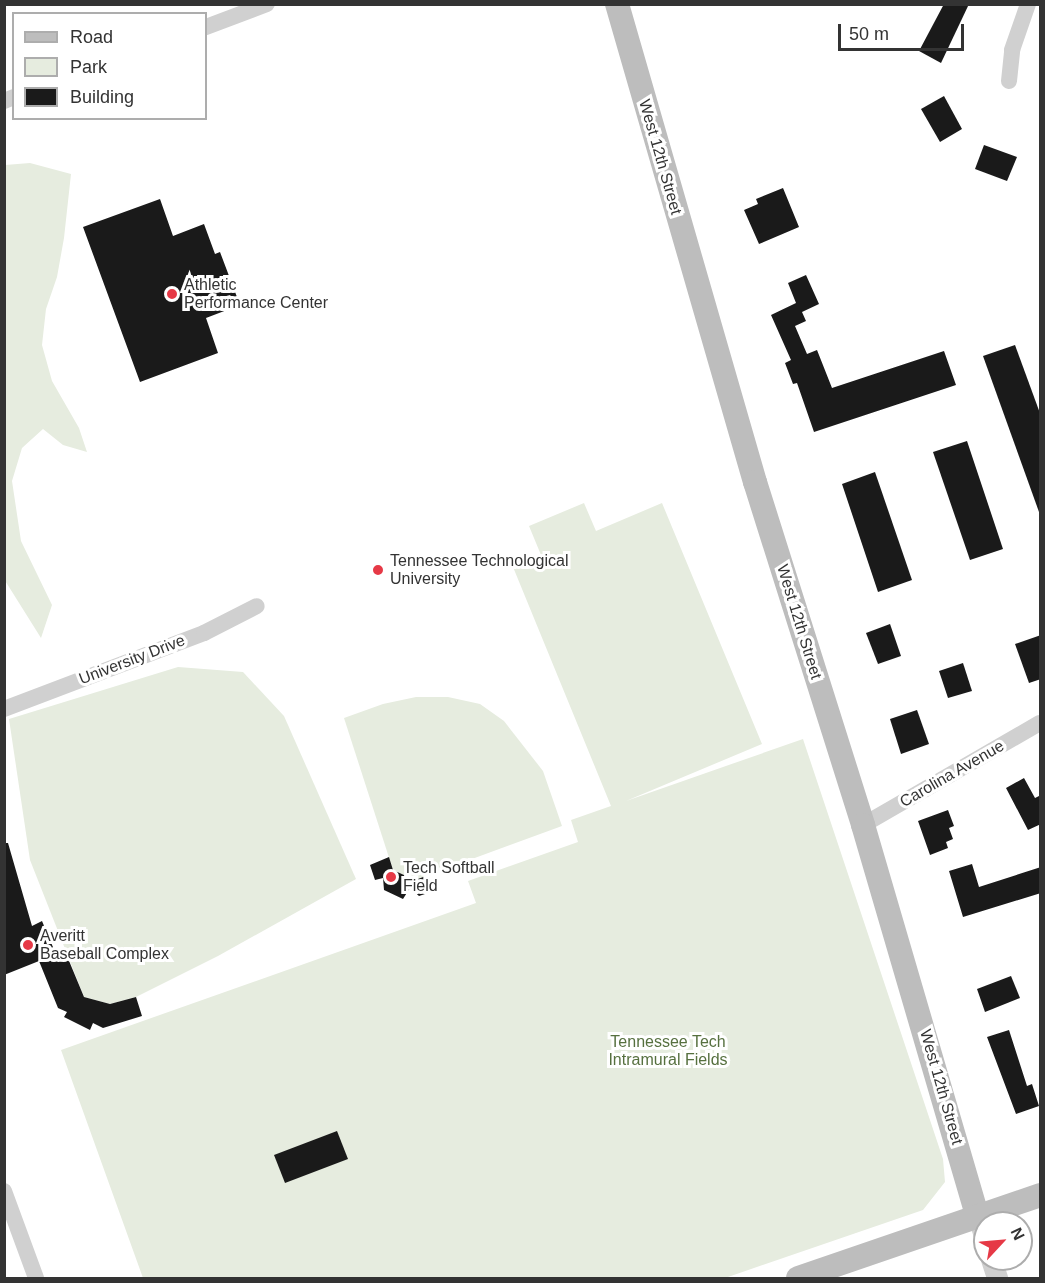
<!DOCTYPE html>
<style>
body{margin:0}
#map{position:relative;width:1045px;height:1283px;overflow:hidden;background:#fff;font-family:Helvetica,sans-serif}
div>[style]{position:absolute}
.green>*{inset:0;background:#e6ecdf}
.building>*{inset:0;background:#1a1a1a}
.minor>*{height:16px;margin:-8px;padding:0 8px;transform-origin:8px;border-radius:8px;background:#d0d0d0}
.tertiary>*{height:21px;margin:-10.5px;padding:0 10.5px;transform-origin:10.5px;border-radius:10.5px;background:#d0d0d0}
.secondary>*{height:24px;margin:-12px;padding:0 12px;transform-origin:12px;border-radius:12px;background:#bdbdbd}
.dots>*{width:16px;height:16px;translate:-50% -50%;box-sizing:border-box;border:3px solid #fff;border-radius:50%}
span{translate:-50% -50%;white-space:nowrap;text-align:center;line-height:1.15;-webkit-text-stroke:6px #fff;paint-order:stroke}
.street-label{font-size:16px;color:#333}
.poi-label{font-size:16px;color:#333}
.left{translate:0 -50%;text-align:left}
.park-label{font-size:16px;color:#56703f}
.frame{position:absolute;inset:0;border:6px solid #333;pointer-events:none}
.legend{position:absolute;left:12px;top:12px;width:195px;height:108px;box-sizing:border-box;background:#fff;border:2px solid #adadad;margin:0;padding:8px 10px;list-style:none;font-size:18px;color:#333}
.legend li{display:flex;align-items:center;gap:12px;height:30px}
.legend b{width:30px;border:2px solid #adadad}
.north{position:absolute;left:973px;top:1211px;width:60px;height:60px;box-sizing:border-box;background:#fff;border:2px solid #adadad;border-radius:50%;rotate:64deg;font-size:16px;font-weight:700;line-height:24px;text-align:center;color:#333}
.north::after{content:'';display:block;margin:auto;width:21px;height:27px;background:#e63946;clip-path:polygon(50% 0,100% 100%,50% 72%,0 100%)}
.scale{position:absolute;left:838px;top:24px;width:126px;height:27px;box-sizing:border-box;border:3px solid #333;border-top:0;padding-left:8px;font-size:18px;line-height:21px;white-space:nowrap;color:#333;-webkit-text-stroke:4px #fff;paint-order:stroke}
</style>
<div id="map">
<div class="green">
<div style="clip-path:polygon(30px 163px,71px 174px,64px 238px,57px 277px,46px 309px,42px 345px,52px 381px,79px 428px,87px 452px,63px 445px,43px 429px,22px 448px,12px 481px,21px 541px,52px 605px,41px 638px,4px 579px,5px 165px)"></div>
<div style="clip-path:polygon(584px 503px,596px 531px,662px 503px,762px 744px,626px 801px,803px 739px,943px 1159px,945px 1182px,923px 1210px,725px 1278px,143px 1278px,61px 1050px,476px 903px,468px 881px,578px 842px,571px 820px,611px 806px,513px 567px,541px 555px,529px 526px)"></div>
<div style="clip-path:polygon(178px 667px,243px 672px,284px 716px,356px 879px,218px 956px,136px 997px,110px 1004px,84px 997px,30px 860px,9px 719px)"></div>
<div style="clip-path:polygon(416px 697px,448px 697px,480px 704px,504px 721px,543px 771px,562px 826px,415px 880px,393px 870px,344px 718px,383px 704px)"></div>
</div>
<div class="building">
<div style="clip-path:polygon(944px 4px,969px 4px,941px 63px,919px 51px)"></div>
<div style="clip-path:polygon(944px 96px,962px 129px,940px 142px,921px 109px)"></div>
<div style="clip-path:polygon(984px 145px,1017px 157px,1007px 181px,975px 169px)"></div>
<div style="clip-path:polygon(783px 188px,799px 227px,759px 244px,744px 210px,758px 204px,756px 199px)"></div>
<div style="clip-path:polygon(160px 199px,173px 236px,204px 224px,215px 254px,220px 252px,240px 305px,206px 318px,218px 353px,140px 382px,83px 227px)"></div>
<div style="clip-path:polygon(806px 275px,819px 304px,802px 312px,806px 321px,795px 326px,807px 354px,817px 350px,832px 388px,944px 351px,956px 385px,814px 432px,797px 383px,793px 384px,785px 363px,791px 360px,771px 315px,796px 303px,788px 283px)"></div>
<div style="clip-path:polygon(1015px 345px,1041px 416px,1039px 512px,983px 356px)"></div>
<div style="clip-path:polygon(967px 441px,1003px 549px,970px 560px,933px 452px)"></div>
<div style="clip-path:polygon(875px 472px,912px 580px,878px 592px,842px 484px)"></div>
<div style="clip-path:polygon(890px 624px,901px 656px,878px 664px,866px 633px)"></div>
<div style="clip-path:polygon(1041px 635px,1041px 679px,1029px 683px,1015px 644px)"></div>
<div style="clip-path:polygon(963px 663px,972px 691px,948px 698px,939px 671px)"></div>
<div style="clip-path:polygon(917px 710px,929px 744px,901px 754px,890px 719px)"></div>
<div style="clip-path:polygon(1024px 778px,1035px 798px,1041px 795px,1041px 824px,1028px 830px,1006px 788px)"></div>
<div style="clip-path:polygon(948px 810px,954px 826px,949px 828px,953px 839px,946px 842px,948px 848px,930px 855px,918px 821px)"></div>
<div style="clip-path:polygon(4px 843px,8px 843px,32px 926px,42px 921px,58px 959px,67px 956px,84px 997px,110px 1004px,136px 997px,142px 1016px,103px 1028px,93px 1023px,90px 1030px,64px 1017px,67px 1012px,58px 1008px,39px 961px,4px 975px)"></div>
<div style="clip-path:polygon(389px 857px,393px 870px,415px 880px,426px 876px,431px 892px,419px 896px,410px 888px,403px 899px,384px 890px,383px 878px,375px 880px,370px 865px)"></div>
<div style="clip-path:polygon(972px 864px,979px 887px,1041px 867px,1041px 893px,963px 917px,949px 871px)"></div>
<div style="clip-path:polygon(1011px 976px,1020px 998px,985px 1012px,977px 989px)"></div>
<div style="clip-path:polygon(1009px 1030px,1027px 1086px,1032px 1084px,1039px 1106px,1016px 1114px,987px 1037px)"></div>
<div style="clip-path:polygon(337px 1131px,348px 1159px,285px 1183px,274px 1155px)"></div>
</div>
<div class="minor">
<div style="left:206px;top:27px;width:65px;rotate:-20.7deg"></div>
<div style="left:1009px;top:81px;width:31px;rotate:-84deg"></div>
<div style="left:1012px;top:50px;width:49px;rotate:-70.8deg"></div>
<div style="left:4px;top:101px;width:11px;rotate:-22deg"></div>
<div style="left:4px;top:709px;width:214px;rotate:-20.8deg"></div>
<div style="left:204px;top:633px;width:59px;rotate:-27deg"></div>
<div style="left:863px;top:825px;width:204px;rotate:-30deg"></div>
<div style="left:4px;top:1191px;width:93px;rotate:69.8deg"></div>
</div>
<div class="tertiary">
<div style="left:978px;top:1217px;width:23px;rotate:72deg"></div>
<div style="left:991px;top:1259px;width:20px;rotate:72deg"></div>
</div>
<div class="secondary">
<div style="left:617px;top:4px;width:498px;rotate:73.9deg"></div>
<div style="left:755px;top:482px;width:360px;rotate:72.5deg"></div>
<div style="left:863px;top:825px;width:409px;rotate:73.7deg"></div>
<div style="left:798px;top:1278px;width:256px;rotate:-18.9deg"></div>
</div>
<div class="dots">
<div style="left:172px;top:294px;background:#e63946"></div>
<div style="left:378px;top:570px;background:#e63946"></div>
<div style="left:391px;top:877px;background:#e63946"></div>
<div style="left:28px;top:945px;background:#e63946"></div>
</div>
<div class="street-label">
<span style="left:660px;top:157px;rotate:74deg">West 12th Street</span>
<span style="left:799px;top:622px;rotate:73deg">West 12th Street</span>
<span style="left:132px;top:660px;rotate:-21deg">University Drive</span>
<span style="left:952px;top:774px;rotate:-30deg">Carolina Avenue</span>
<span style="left:941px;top:1087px;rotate:74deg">West 12th Street</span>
</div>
<div class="poi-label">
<span class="left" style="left:184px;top:294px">Athletic<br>Performance Center</span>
<span class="left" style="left:390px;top:570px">Tennessee Technological<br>University</span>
<span class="left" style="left:403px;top:877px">Tech Softball<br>Field</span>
<span class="left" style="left:40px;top:945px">Averitt<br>Baseball Complex</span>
</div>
<div class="park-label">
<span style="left:668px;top:1051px">Tennessee Tech<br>Intramural Fields</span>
</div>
<div class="frame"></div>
<ul class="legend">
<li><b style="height:8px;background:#bdbdbd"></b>Road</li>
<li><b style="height:16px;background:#e6ecdf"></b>Park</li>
<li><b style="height:16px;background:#1a1a1a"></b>Building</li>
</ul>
<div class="north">N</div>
<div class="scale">50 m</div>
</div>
